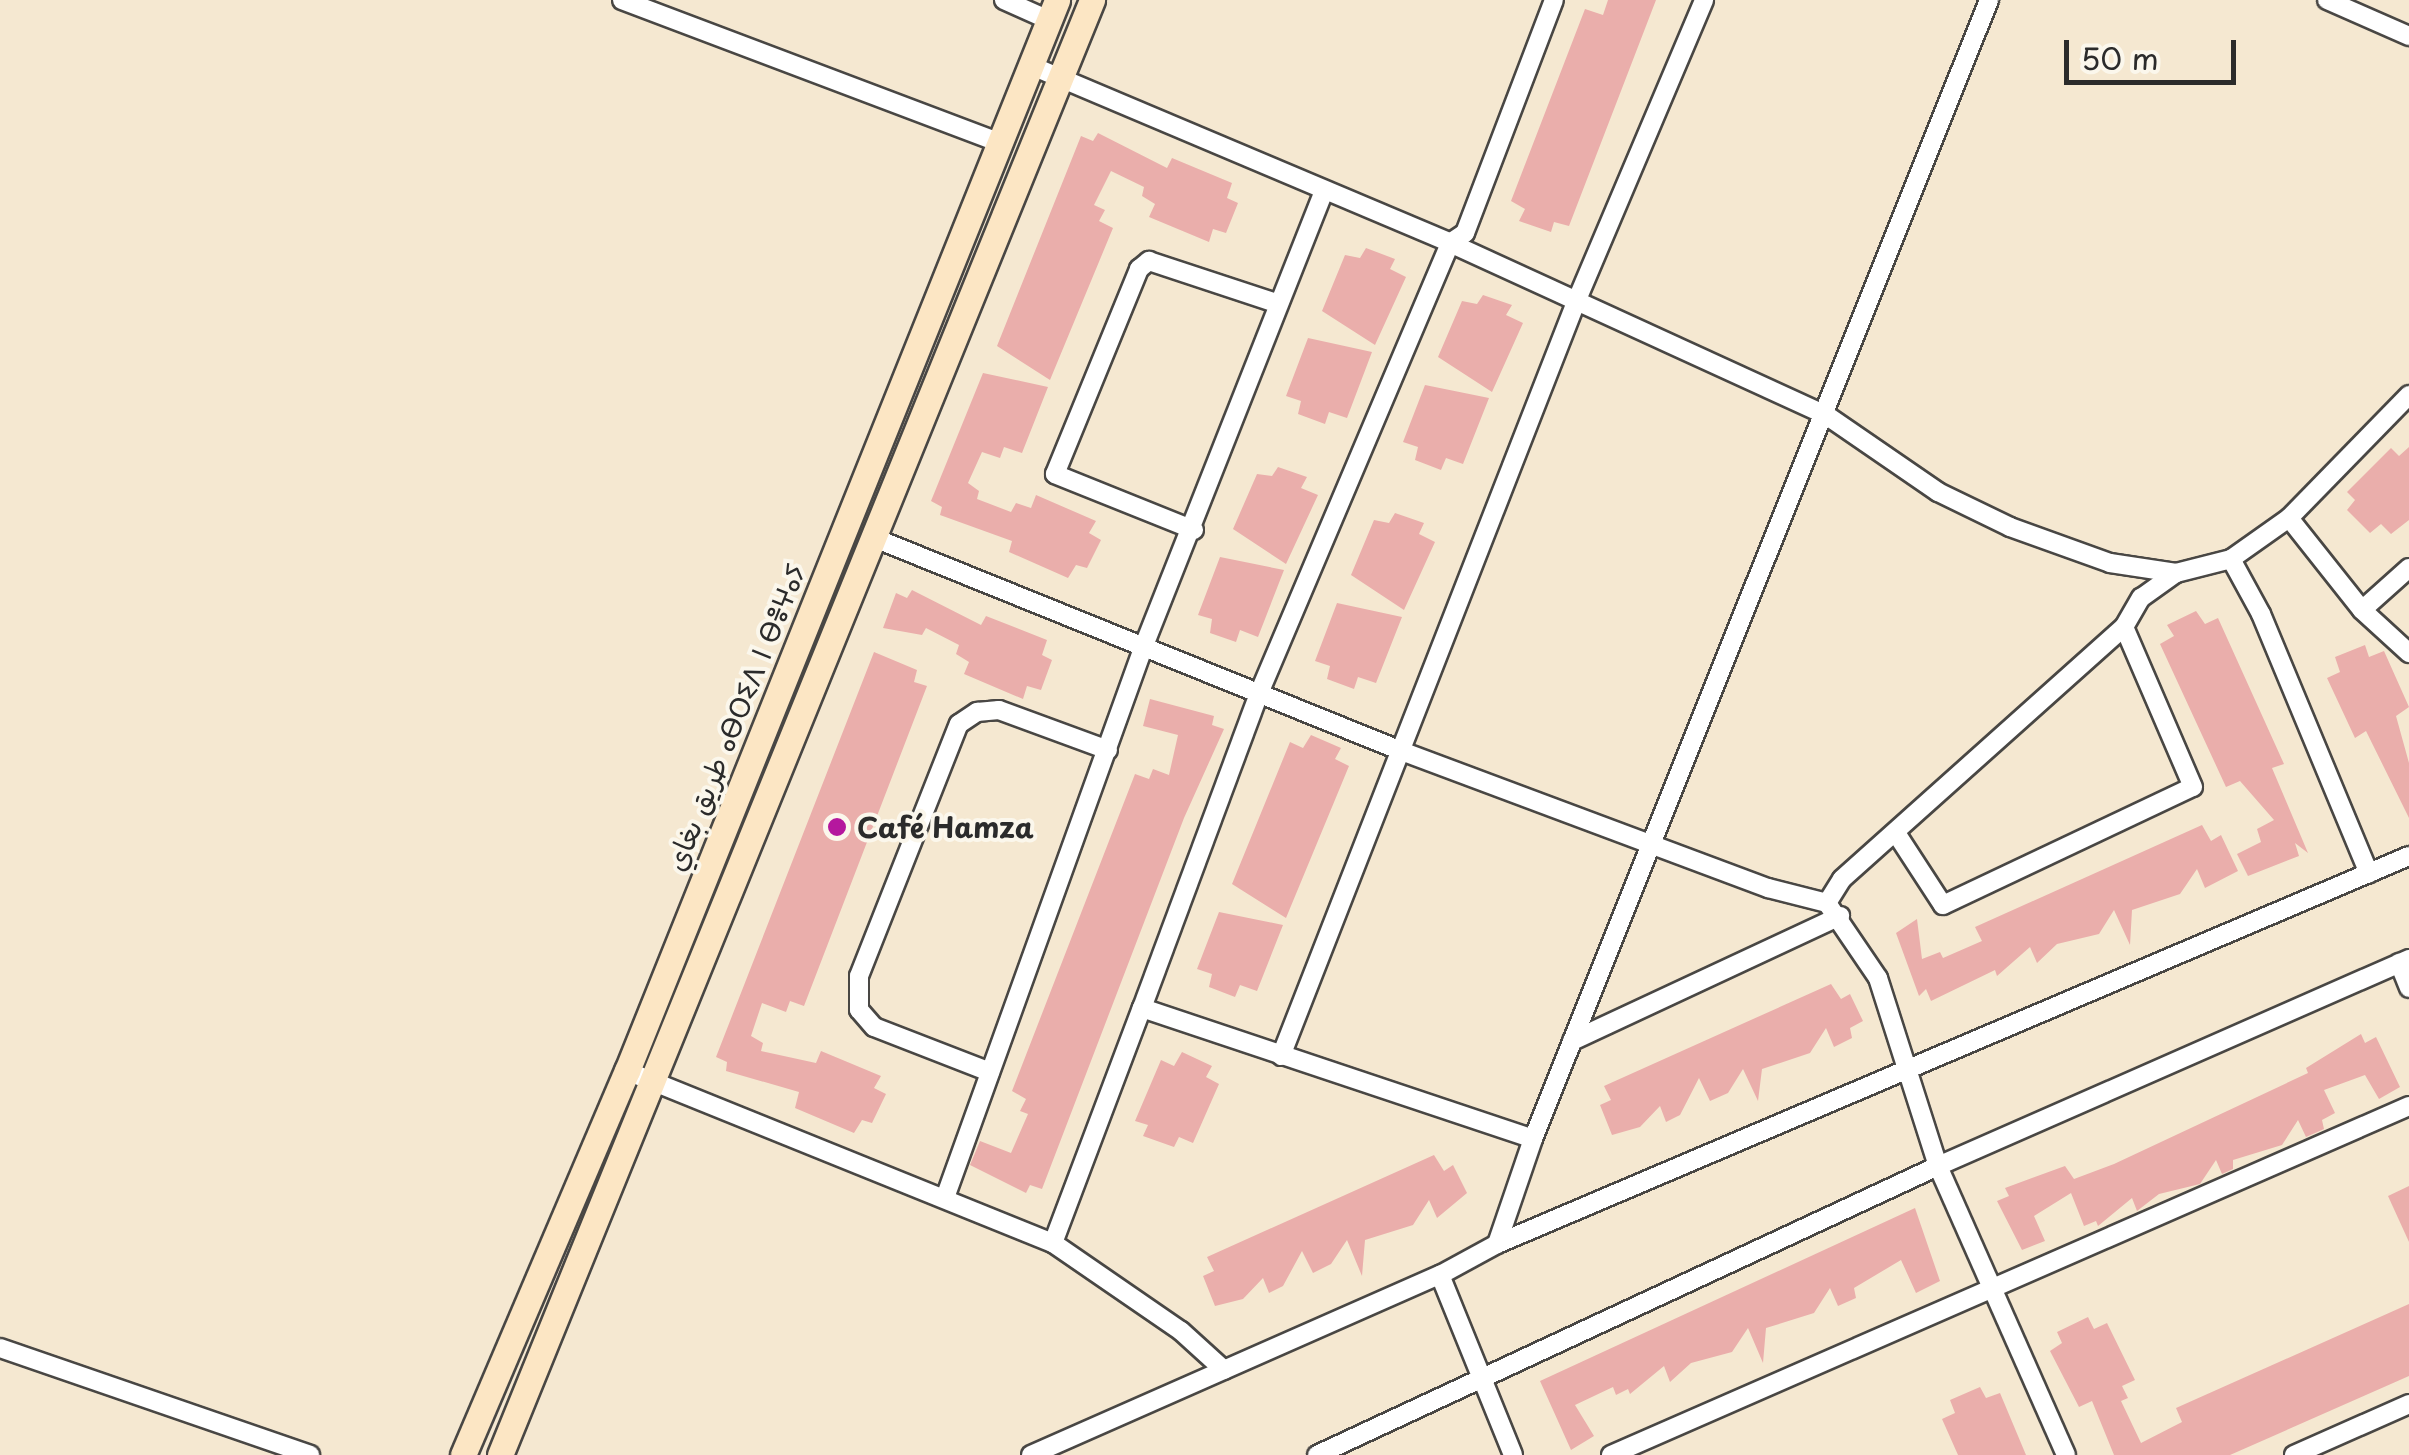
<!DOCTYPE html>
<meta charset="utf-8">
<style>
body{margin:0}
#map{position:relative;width:2409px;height:1455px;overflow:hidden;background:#f5e8d1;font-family:"Playpen Sans","Playpen Sans Arabic","Noto Sans Tifinagh",sans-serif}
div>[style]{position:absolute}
.building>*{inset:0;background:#eaaeab}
.roads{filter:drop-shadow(2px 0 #494744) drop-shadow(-2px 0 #494744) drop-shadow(0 2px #494744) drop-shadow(0 -2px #494744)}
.minor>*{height:18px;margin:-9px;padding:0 9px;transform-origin:9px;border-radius:9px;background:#fff}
.secondary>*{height:25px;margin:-12.5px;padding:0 12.5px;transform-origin:12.5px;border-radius:12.5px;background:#fce6c4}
.dots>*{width:28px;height:28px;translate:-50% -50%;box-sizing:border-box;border:5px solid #fbf7ec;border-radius:50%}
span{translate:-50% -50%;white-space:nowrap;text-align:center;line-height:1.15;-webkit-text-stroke:8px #fbf7ec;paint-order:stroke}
.street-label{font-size:28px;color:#2b2b2b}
.poi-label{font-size:28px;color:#2b2b2b;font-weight:700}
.left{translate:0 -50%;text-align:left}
.scale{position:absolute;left:2064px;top:40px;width:172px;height:45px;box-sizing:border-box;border:5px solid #2b2b2b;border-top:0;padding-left:12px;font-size:30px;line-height:35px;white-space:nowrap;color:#2b2b2b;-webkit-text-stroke:8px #fbf7ec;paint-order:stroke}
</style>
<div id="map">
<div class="building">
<div style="clip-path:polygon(1608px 0,1656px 0,1569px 226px,1554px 222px,1551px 232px,1519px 221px,1525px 209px,1511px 201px,1585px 9px,1603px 15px)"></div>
<div style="clip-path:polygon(1098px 133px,1167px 168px,1172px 158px,1232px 183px,1227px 198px,1238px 203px,1226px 233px,1213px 229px,1209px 242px,1149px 217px,1155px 204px,1142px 196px,1144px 187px,1111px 171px,1094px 205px,1105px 210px,1099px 221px,1113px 228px,1050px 380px,997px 346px,1081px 136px,1093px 141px)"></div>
<div style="clip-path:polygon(1366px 248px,1395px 259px,1390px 269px,1406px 277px,1375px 345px,1322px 311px,1345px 255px,1360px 258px)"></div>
<div style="clip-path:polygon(1483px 295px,1512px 305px,1506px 315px,1523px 323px,1492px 392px,1438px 357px,1462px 301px,1477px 304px)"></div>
<div style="clip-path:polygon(1308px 338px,1372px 352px,1347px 418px,1329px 412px,1325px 424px,1298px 414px,1301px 401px,1286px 396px)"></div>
<div style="clip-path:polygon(983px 373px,1048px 387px,1022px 453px,1004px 447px,1000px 458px,982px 452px,968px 483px,979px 491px,977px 499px,1011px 512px,1016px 503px,1031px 508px,1036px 495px,1096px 521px,1089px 533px,1101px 540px,1087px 568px,1076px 565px,1068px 578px,1009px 552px,1012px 541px,940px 515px,942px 507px,931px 501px)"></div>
<div style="clip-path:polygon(1425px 385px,1489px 398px,1463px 464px,1446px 458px,1441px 470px,1415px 460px,1418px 447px,1403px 442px)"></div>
<div style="clip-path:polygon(2409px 447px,2409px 520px,2391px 534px,2381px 524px,2370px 533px,2347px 510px,2355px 500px,2347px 492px,2391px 448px,2399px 456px)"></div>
<div style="clip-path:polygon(1278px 467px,1307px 477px,1301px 488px,1318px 495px,1286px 564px,1233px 529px,1257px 474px,1272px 476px)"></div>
<div style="clip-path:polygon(1395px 513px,1424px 523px,1419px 534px,1435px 542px,1404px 610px,1351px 575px,1374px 520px,1389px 523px)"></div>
<div style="clip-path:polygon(1220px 557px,1284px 570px,1258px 637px,1240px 630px,1236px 642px,1210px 633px,1212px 619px,1198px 615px)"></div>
<div style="clip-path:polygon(912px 590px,981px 625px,986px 616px,1047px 640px,1042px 655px,1052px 660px,1041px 690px,1027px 686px,1023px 699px,964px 674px,969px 662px,956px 654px,959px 645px,926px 628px,922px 635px,883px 628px,896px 593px,907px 598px)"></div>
<div style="clip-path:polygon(1337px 603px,1402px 617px,1376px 683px,1358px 677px,1354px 689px,1327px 679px,1330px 666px,1315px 661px)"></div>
<div style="clip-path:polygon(2196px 611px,2205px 624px,2218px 618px,2284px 764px,2272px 768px,2308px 853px,2295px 843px,2299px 856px,2248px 876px,2237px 854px,2261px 842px,2257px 829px,2274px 820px,2240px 781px,2226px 787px,2160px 644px,2174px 636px,2167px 625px)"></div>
<div style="clip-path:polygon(2365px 645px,2369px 657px,2384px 651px,2409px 707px,2396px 716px,2409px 763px,2409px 818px,2366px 731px,2355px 738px,2327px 678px,2340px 672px,2335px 657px)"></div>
<div style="clip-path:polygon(874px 652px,917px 670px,914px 682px,927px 686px,804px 1006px,790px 1001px,786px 1012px,762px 1003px,751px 1036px,763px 1043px,761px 1051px,816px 1063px,821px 1051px,881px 1076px,874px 1088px,886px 1094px,872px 1123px,862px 1120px,854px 1133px,795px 1108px,799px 1092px,726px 1071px,727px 1062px,716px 1057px)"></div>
<div style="clip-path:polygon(1150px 699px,1214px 716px,1212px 725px,1224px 729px,1184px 818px,1042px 1189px,1030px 1185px,1026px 1193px,970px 1165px,980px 1141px,1011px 1153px,1028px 1114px,1020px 1111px,1026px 1099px,1012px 1091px,1135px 774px,1149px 779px,1153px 769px,1169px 775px,1178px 735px,1143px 726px)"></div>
<div style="clip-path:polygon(1311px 735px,1341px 748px,1335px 759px,1349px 766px,1286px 918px,1232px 884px,1290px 742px,1303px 748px)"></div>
<div style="clip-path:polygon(2202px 825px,2211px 841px,2221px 835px,2238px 871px,2205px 888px,2197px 869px,2180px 894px,2132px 910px,2130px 945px,2114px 910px,2099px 934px,2057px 944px,2037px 963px,2030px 947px,1997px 976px,1995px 970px,1931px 1001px,1926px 989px,1919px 996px,1896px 933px,1917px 919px,1922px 959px,1940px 952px,1943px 958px,1982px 941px,1975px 927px)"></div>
<div style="clip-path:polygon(1219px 912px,1283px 925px,1257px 991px,1240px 985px,1235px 997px,1209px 987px,1212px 974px,1197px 969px)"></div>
<div style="clip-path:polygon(1831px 984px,1841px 999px,1850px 994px,1863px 1021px,1850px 1028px,1852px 1038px,1834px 1047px,1826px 1028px,1810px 1053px,1762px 1069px,1758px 1101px,1743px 1069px,1728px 1093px,1710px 1101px,1699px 1078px,1680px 1115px,1666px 1122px,1660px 1106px,1640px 1127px,1612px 1135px,1600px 1105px,1611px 1100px,1604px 1086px)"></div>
<div style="clip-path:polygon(2361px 1034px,2365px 1043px,2376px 1037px,2400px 1087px,2379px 1099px,2365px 1075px,2324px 1090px,2335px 1113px,2322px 1120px,2324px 1129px,2306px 1137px,2298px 1120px,2282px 1145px,2233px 1160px,2233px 1169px,2222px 1174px,2216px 1160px,2200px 1184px,2159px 1194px,2137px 1211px,2132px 1198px,2098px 1226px,2096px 1221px,2084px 1226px,2071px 1193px,2034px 1216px,2045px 1241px,2022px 1250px,1997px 1201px,2009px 1196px,2005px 1188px,2065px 1166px,2074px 1179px,2114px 1164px,2308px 1073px,2306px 1068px)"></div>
<div style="clip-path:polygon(1182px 1052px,1212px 1066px,1206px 1077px,1219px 1084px,1193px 1143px,1179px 1137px,1174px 1147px,1143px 1136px,1148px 1125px,1135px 1121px,1161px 1060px,1174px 1066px)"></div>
<div style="clip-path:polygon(1434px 1155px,1444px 1171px,1453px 1165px,1467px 1193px,1437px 1218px,1429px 1200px,1413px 1225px,1365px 1240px,1362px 1276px,1347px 1240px,1331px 1264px,1313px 1273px,1302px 1251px,1283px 1286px,1269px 1293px,1263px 1278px,1243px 1299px,1215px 1306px,1203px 1276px,1214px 1271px,1207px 1257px)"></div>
<div style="clip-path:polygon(2409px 1186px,2409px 1242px,2388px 1196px)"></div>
<div style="clip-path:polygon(1915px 1208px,1940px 1281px,1916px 1293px,1901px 1260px,1854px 1288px,1856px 1298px,1838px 1306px,1830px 1288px,1814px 1313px,1766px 1328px,1763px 1363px,1748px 1328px,1732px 1352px,1691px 1363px,1670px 1382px,1664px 1366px,1630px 1394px,1628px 1389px,1616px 1395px,1613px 1387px,1575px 1405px,1594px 1436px,1571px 1450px,1540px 1381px)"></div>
<div style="clip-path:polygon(2409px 1304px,2409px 1376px,2230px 1455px,2114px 1455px,2092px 1401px,2079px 1407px,2050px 1351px,2062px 1343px,2057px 1332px,2088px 1317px,2094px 1329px,2107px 1323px,2135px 1380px,2122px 1386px,2128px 1398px,2121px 1401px,2141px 1443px,2182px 1422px,2176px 1408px)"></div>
<div style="clip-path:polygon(1980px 1387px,1986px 1398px,2000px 1393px,2026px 1455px,1958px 1455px,1942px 1419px,1955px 1413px,1950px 1400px)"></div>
</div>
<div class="roads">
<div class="minor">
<div style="left:622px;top:0;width:399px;rotate:20.7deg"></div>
<div style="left:1004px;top:0;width:49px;rotate:24deg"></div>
<div style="left:2327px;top:0;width:90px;rotate:23.7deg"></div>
<div style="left:1032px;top:66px;width:454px;rotate:22.9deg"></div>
<div style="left:1450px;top:243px;width:413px;rotate:24.6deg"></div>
<div style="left:1826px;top:415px;width:136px;rotate:34.5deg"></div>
<div style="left:1938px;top:492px;width:80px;rotate:25.9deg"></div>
<div style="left:2010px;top:527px;width:106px;rotate:19.8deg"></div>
<div style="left:2110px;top:563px;width:67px;rotate:8.6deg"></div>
<div style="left:2289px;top:518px;width:117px;rotate:51.6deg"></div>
<div style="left:2362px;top:610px;width:64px;rotate:42.5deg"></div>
<div style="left:1194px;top:530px;width:150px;rotate:-158.1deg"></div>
<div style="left:1055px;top:474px;width:222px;rotate:-67.7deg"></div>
<div style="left:1139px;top:269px;width:13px;rotate:-39deg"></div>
<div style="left:1149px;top:261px;width:134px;rotate:18.3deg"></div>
<div style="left:872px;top:537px;width:574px;rotate:22.01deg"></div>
<div style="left:1404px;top:752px;width:389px;rotate:20.5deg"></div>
<div style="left:1768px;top:888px;width:61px;rotate:14.3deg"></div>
<div style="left:1827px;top:903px;width:91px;rotate:55.8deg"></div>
<div style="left:1878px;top:978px;width:197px;rotate:72.3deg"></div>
<div style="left:1938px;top:1166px;width:316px;rotate:66.1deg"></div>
<div style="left:2231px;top:559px;width:63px;rotate:61.4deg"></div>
<div style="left:2261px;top:614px;width:281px;rotate:67.4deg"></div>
<div style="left:2362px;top:610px;width:63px;rotate:-41.8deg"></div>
<div style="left:1896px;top:833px;width:86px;rotate:56.9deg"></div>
<div style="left:1943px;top:905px;width:276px;rotate:-25.3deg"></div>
<div style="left:2193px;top:787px;width:174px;rotate:-113.3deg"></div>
<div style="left:1827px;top:903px;width:28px;rotate:-58deg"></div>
<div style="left:1842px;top:879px;width:378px;rotate:-41.8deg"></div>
<div style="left:2124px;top:627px;width:34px;rotate:-60deg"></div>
<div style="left:2141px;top:598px;width:43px;rotate:-35.5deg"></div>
<div style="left:2176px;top:573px;width:57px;rotate:-14.3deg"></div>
<div style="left:2231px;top:559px;width:71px;rotate:-35.3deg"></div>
<div style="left:2289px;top:518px;width:172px;rotate:-45.7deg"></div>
<div style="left:2399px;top:963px;width:27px;rotate:68deg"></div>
<div style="left:1142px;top:1008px;width:338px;rotate:-69.6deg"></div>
<div style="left:1260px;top:691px;width:487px;rotate:-67deg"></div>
<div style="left:1450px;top:243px;width:18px;rotate:-34deg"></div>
<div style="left:1465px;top:233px;width:249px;rotate:-69.1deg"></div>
<div style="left:1572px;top:1041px;width:296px;rotate:-25deg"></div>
<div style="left:1281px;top:1056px;width:810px;rotate:-68.63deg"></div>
<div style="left:1576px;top:302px;width:328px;rotate:-67deg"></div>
<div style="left:627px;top:1071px;width:459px;rotate:22deg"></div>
<div style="left:1053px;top:1243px;width:155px;rotate:34.5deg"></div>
<div style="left:1181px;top:1331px;width:58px;rotate:42.2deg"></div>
<div style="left:990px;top:1072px;width:124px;rotate:-158.8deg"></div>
<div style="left:874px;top:1027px;width:23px;rotate:-131deg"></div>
<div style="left:859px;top:1010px;width:34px;rotate:-90deg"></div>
<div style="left:859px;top:976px;width:271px;rotate:-68.4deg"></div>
<div style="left:959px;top:724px;width:22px;rotate:-34deg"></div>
<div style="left:977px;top:712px;width:22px;rotate:-5deg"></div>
<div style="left:999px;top:710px;width:116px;rotate:20.2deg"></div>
<div style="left:946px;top:1195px;width:587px;rotate:-70.18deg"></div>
<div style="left:1145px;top:643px;width:487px;rotate:-68.4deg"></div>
<div style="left:1053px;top:1243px;width:251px;rotate:-69.3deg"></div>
<div style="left:1142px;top:1008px;width:412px;rotate:18.5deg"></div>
<div style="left:1497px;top:1244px;width:111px;rotate:-71.1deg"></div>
<div style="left:1533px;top:1139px;width:1227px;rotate:-68.18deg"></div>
<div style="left:1440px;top:1275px;width:194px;rotate:67.9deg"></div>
<div style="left:0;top:1348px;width:328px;rotate:19deg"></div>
<div style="left:1031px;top:1455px;width:447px;rotate:-23.8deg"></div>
<div style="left:1440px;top:1275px;width:65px;rotate:-28.5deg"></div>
<div style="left:1497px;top:1244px;width:991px;rotate:-23.05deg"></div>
<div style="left:1317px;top:1455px;width:685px;rotate:-24.96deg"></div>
<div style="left:1938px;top:1166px;width:514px;rotate:-23.73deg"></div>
<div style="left:1611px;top:1455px;width:871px;rotate:-23.62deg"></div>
<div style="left:2294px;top:1455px;width:126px;rotate:-23.9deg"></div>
</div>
<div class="secondary">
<div style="left:463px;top:1455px;width:418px;rotate:-66.9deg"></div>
<div style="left:627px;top:1071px;width:1154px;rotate:-68.12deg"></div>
<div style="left:500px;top:1455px;width:1571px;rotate:-67.86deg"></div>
</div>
</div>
<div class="dots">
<div style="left:837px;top:827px;background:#b5179e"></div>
</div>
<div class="street-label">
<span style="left:735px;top:717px;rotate:-68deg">طريق بغاي ⴰⴱⵔⵉⴷ ⵏ ⴱⴻⵖⴰⵢ</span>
</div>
<div class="poi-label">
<span class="left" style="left:857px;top:827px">Café Hamza</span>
</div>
<div class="scale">50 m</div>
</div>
